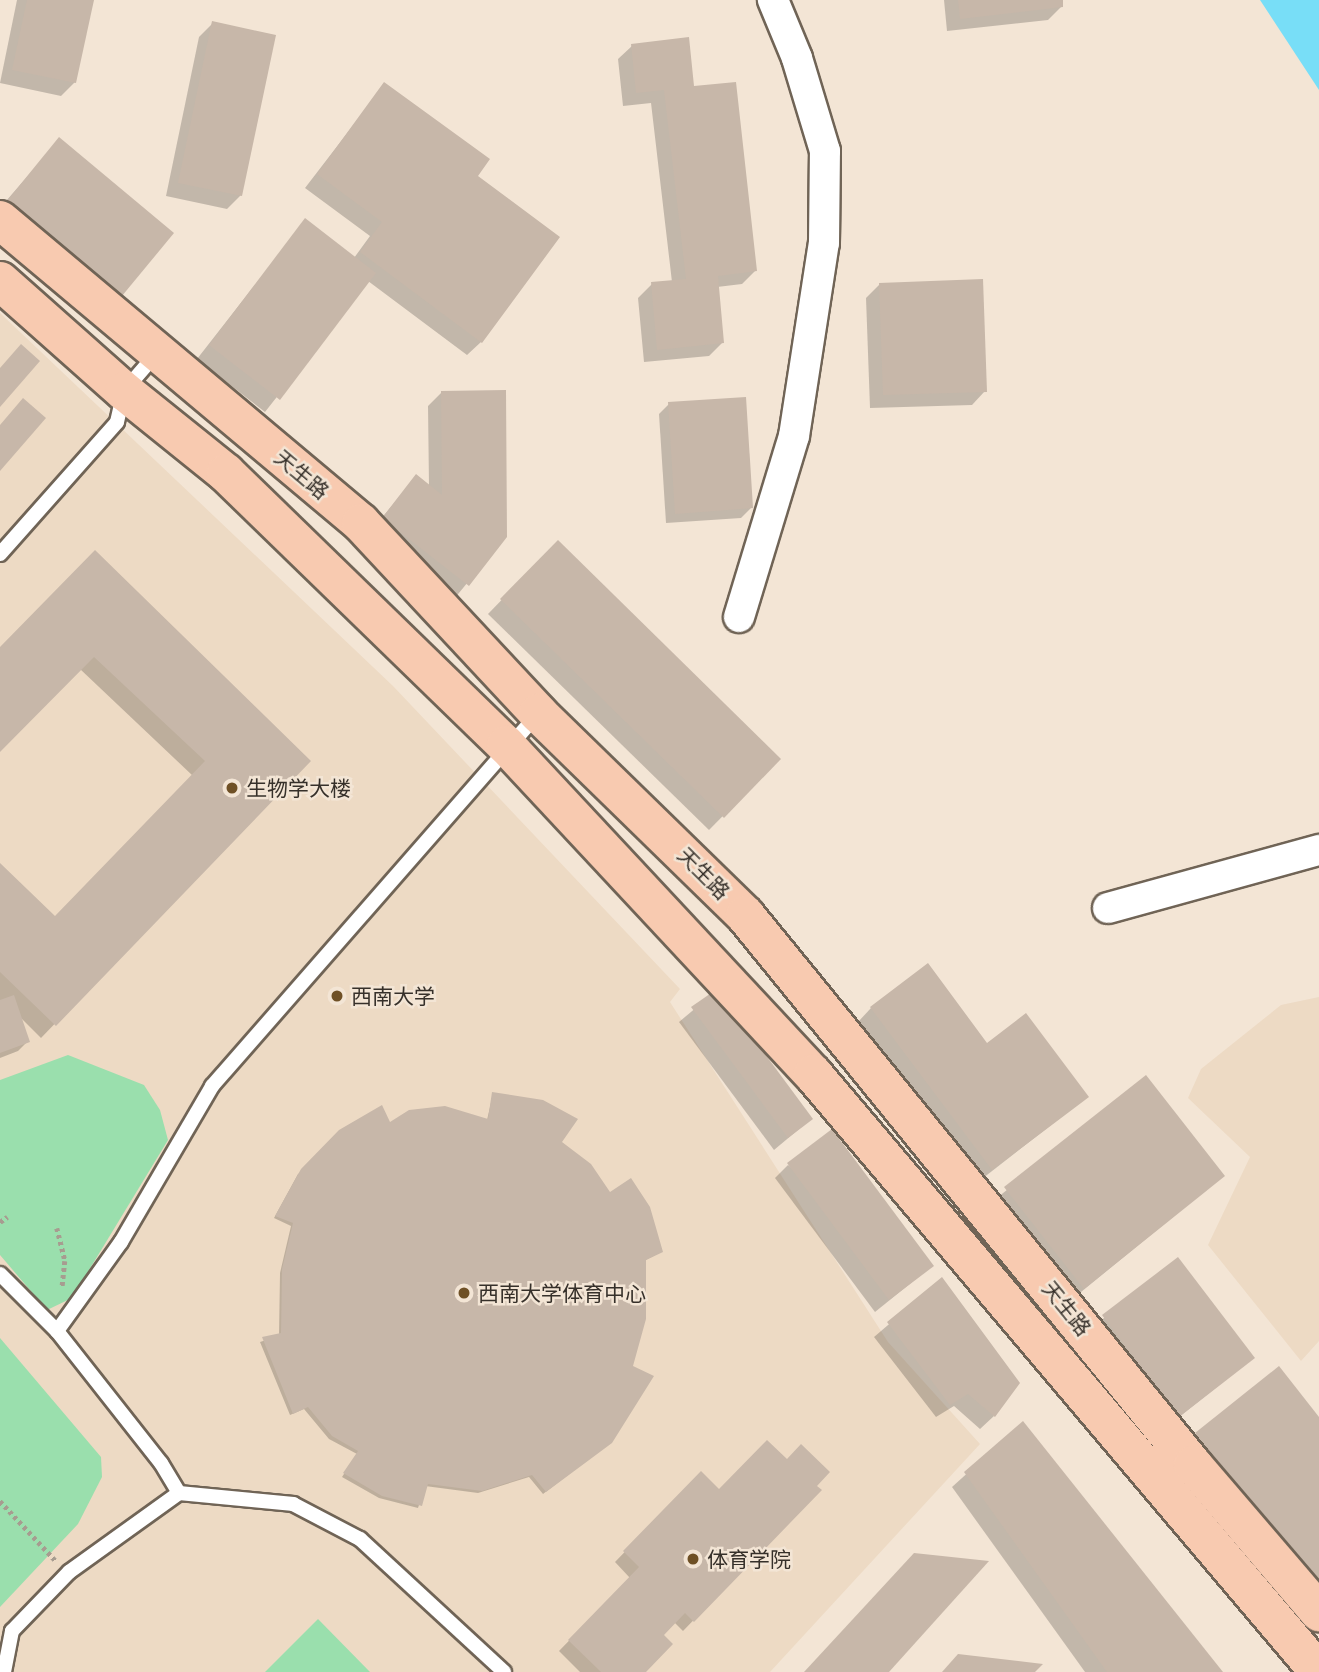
<!DOCTYPE html>
<meta charset="utf-8">
<style>
body{margin:0}
#map{position:relative;width:1319px;height:1672px;overflow:hidden;background:#f3e5d5;font-family:"Asap Condensed","Noto Sans SC",sans-serif}
div>[style]{position:absolute}
.built>*{inset:0;background:#eddac4}
.green>*{inset:0;background:#9adfad}
.water>*{inset:0;background:#78def7}
.shadow>*{inset:0;background:#0003}
.building>*{inset:0;background:#c7b7a9}
.path>*{height:4.5px;margin-top:-2.25px;transform-origin:0;background:repeating-linear-gradient(90deg,#a79c90 0 3.5px,transparent 0 7px)}
.roads{filter:drop-shadow(2px 0 #706456) drop-shadow(-2px 0 #706456) drop-shadow(0 2px #706456) drop-shadow(0 -2px #706456)}
.service>*{height:14px;margin:-7px;padding:0 7px;transform-origin:7px;border-radius:7px;background:#fff}
.minor>*{height:30px;margin:-15px;padding:0 15px;transform-origin:15px;border-radius:15px;background:#fff}
.trunk>*{height:38px;margin:-19px;padding:0 19px;transform-origin:19px;border-radius:19px;background:#f8cab0}
.dots>*{width:19px;height:19px;translate:-50% -50%;box-sizing:border-box;border:4px solid #f3e5d5;border-radius:50%}
span{translate:-50% -50%;white-space:nowrap;text-align:center;line-height:1.15;-webkit-text-stroke:5px #f3e5d5;paint-order:stroke}
.street-label{font-size:21px;color:#36302a}
.poi-label{font-size:21px;color:#36302a}
.left{translate:0 -50%;text-align:left}
</style>
<div id="map">
<div class="built">
<div style="clip-path:polygon(0 313px,393px 686px,680px 989px,670px 1002px,888px 1342px,980px 1444px,770px 1672px,0 1672px)"></div>
<div style="clip-path:polygon(1319px 997px,1319px 1341px,1301px 1361px,1208px 1245px,1250px 1157px,1188px 1098px,1201px 1069px,1281px 1005px)"></div>
</div>
<div class="green">
<div style="clip-path:polygon(68px 1055px,144px 1085px,160px 1110px,168px 1140px,72px 1298px,47px 1310px,0 1255px,0 1080px)"></div>
<div style="clip-path:polygon(0 1338px,101px 1457px,102px 1477px,78px 1524px,0 1607px)"></div>
<div style="clip-path:polygon(318px 1619px,370px 1672px,265px 1672px)"></div>
</div>
<div class="water">
<div style="clip-path:polygon(1260px 0,1319px 0,1319px 90px)"></div>
</div>
<div class="shadow">
<div style="clip-path:polygon(17px 0,92px 0,75px 82px,61px 96px,0 83px)"></div>
<div style="clip-path:polygon(944px 0,1061px 0,1062px 6px,1048px 20px,947px 31px)"></div>
<div style="clip-path:polygon(213px 23px,241px 195px,227px 209px,166px 196px,199px 37px)"></div>
<div style="clip-path:polygon(632px 46px,693px 88px,755px 271px,742px 284px,717px 287px,722px 343px,709px 356px,644px 362px,638px 298px,652px 284px,672px 282px,651px 103px,623px 106px,618px 59px)"></div>
<div style="clip-path:polygon(385px 84px,476px 176px,481px 342px,467px 355px,368px 281px,265px 412px,197px 359px,305px 221px,354px 258px,370px 236px,305px 188px)"></div>
<div style="clip-path:polygon(59px 140px,103px 315px,0 208px)"></div>
<div style="clip-path:polygon(880px 284px,985px 391px,972px 405px,870px 408px,866px 298px)"></div>
<div style="clip-path:polygon(442px 392px,505px 537px,454px 599px,370px 532px,416px 477px,429px 487px,428px 406px)"></div>
<div style="clip-path:polygon(669px 404px,751px 508px,741px 518px,666px 523px,659px 414px)"></div>
<div style="clip-path:polygon(558px 542px,779px 759px,709px 830px,488px 614px)"></div>
<div style="clip-path:polygon(95px 553px,308px 761px,41px 1038px,20px 1017px,28px 1041px,18px 1051px,0 1058px,0 865px,55px 918px,193px 776px,80px 669px,0 750px,0 649px)"></div>
<div style="clip-path:polygon(716px 991px,811px 1119px,774px 1150px,679px 1022px)"></div>
<div style="clip-path:polygon(871px 1008px,1087px 1097px,978px 1182px,858px 1022px)"></div>
<div style="clip-path:polygon(1146px 1077px,1223px 1176px,1070px 1301px,992px 1202px)"></div>
<div style="clip-path:polygon(493px 1094px,560px 1142px,661px 1252px,644px 1261px,607px 1445px,543px 1494px,529px 1477px,478px 1493px,425px 1486px,418px 1508px,379px 1498px,342px 1477px,357px 1454px,329px 1439px,304px 1409px,290px 1415px,260px 1342px,279px 1336px,280px 1273px,291px 1226px,274px 1218px,298px 1174px,390px 1124px,487px 1120px)"></div>
<div style="clip-path:polygon(788px 1165px,932px 1266px,875px 1312px,775px 1178px)"></div>
<div style="clip-path:polygon(1178px 1259px,1253px 1358px,1164px 1429px,1089px 1330px)"></div>
<div style="clip-path:polygon(942px 1279px,994px 1416px,980px 1429px,954px 1406px,936px 1417px,874px 1337px)"></div>
<div style="clip-path:polygon(1319px 1420px,1319px 1620px,1183px 1447px,1196px 1434px)"></div>
<div style="clip-path:polygon(1022px 1424px,1221px 1672px,1085px 1672px,952px 1487px)"></div>
<div style="clip-path:polygon(701px 1473px,719px 1491px,814px 1486px,819px 1491px,683px 1631px,674px 1622px,662px 1635px,644px 1672px,580px 1672px,559px 1651px,630px 1578px,615px 1562px)"></div>
</div>
<div class="building">
<div style="clip-path:polygon(27px 0,94px 0,76px 83px,12px 70px)"></div>
<div style="clip-path:polygon(958px 0,1063px 0,1063px 7px,960px 19px)"></div>
<div style="clip-path:polygon(212px 21px,276px 35px,242px 196px,178px 183px)"></div>
<div style="clip-path:polygon(689px 37px,694px 86px,736px 82px,757px 271px,718px 276px,724px 343px,657px 350px,651px 282px,686px 279px,664px 90px,636px 93px,631px 44px)"></div>
<div style="clip-path:polygon(384px 82px,490px 159px,478px 176px,560px 237px,482px 343px,360px 252px,382px 222px,317px 174px)"></div>
<div style="clip-path:polygon(59px 137px,174px 233px,117px 302px,2px 207px)"></div>
<div style="clip-path:polygon(305px 218px,376px 273px,280px 400px,209px 345px)"></div>
<div style="clip-path:polygon(983px 279px,987px 392px,883px 395px,879px 283px)"></div>
<div style="clip-path:polygon(21px 344px,40px 361px,0 407px,0 368px)"></div>
<div style="clip-path:polygon(506px 390px,507px 537px,469px 586px,382px 518px,416px 474px,442px 495px,441px 391px)"></div>
<div style="clip-path:polygon(746px 397px,753px 508px,675px 514px,668px 402px)"></div>
<div style="clip-path:polygon(23px 398px,46px 418px,0 471px,0 425px)"></div>
<div style="clip-path:polygon(558px 540px,781px 759px,724px 818px,500px 599px)"></div>
<div style="clip-path:polygon(95px 550px,311px 761px,56px 1026px,0 972px,0 863px,55px 916px,205px 761px,94px 657px,0 752px,0 647px)"></div>
<div style="clip-path:polygon(928px 963px,987px 1043px,1026px 1013px,1089px 1097px,992px 1170px,870px 1007px)"></div>
<div style="clip-path:polygon(717px 989px,813px 1119px,788px 1138px,691px 1007px)"></div>
<div style="clip-path:polygon(14px 995px,30px 1042px,0 1053px,0 1000px)"></div>
<div style="clip-path:polygon(1146px 1075px,1225px 1176px,1084px 1289px,1004px 1187px)"></div>
<div style="clip-path:polygon(492px 1092px,543px 1100px,578px 1119px,562px 1142px,591px 1164px,610px 1192px,631px 1178px,650px 1207px,663px 1252px,646px 1260px,646px 1319px,633px 1366px,654px 1376px,612px 1443px,546px 1492px,532px 1475px,482px 1491px,428px 1484px,422px 1506px,382px 1496px,343px 1473px,358px 1451px,332px 1436px,308px 1407px,293px 1414px,262px 1337px,281px 1333px,282px 1269px,293px 1223px,275px 1216px,301px 1169px,339px 1130px,382px 1105px,390px 1122px,409px 1110px,445px 1106px,488px 1119px)"></div>
<div style="clip-path:polygon(832px 1129px,934px 1266px,889px 1300px,787px 1163px)"></div>
<div style="clip-path:polygon(1178px 1257px,1255px 1358px,1179px 1417px,1102px 1315px)"></div>
<div style="clip-path:polygon(942px 1277px,1020px 1383px,995px 1417px,968px 1394px,950px 1405px,887px 1322px)"></div>
<div style="clip-path:polygon(1279px 1366px,1319px 1417px,1319px 1590px,1195px 1433px)"></div>
<div style="clip-path:polygon(1023px 1421px,1223px 1672px,1107px 1672px,964px 1472px)"></div>
<div style="clip-path:polygon(767px 1440px,787px 1459px,801px 1444px,830px 1472px,817px 1486px,822px 1490px,694px 1622px,685px 1613px,664px 1635px,673px 1644px,646px 1672px,601px 1672px,568px 1640px,639px 1567px,623px 1551px,701px 1471px,719px 1489px)"></div>
<div style="clip-path:polygon(914px 1553px,989px 1561px,889px 1672px,804px 1672px)"></div>
<div style="clip-path:polygon(958px 1654px,1043px 1664px,1035px 1672px,942px 1672px)"></div>
</div>
<div class="path">
<div style="left:0;top:1222px;width:9px;rotate:-36deg"></div>
<div style="left:57px;top:1228px;width:34px;rotate:76deg"></div>
<div style="left:65px;top:1261px;width:27px;rotate:96deg"></div>
<div style="left:0;top:1501px;width:81px;rotate:47deg"></div>
</div>
<div class="roads">
<div class="service">
<div style="left:0;top:554px;width:176px;rotate:-48.4deg"></div>
<div style="left:117px;top:422px;width:32px;rotate:-77deg"></div>
<div style="left:124px;top:391px;width:49px;rotate:-49.1deg"></div>
<div style="left:0;top:1274px;width:81px;rotate:45deg"></div>
<div style="left:57px;top:1331px;width:168px;rotate:51.8deg"></div>
<div style="left:161px;top:1463px;width:35px;rotate:59deg"></div>
<div style="left:57px;top:1331px;width:110px;rotate:-54.3deg"></div>
<div style="left:121px;top:1242px;width:181px;rotate:-59.7deg"></div>
<div style="left:212px;top:1086px;width:495px;rotate:-48.8deg"></div>
<div style="left:4px;top:1672px;width:42px;rotate:-79deg"></div>
<div style="left:12px;top:1631px;width:82px;rotate:-46deg"></div>
<div style="left:69px;top:1572px;width:135px;rotate:-35.7deg"></div>
<div style="left:179px;top:1493px;width:115px;rotate:5.5deg"></div>
<div style="left:293px;top:1504px;width:76px;rotate:27.6deg"></div>
<div style="left:360px;top:1539px;width:196px;rotate:42.7deg"></div>
</div>
<div class="minor">
<div style="left:739px;top:617px;width:189px;rotate:-73.1deg"></div>
<div style="left:794px;top:436px;width:195px;rotate:-81.2deg"></div>
<div style="left:824px;top:243px;width:92px;rotate:-89.4deg"></div>
<div style="left:825px;top:151px;width:97px;rotate:-106.8deg"></div>
<div style="left:797px;top:58px;width:63px;rotate:-112.5deg"></div>
<div style="left:1108px;top:908px;width:219px;rotate:-15.4deg"></div>
</div>
<div class="trunk">
<div style="left:0;top:220px;width:471px;rotate:40deg"></div>
<div style="left:361px;top:523px;width:260px;rotate:47deg"></div>
<div style="left:538px;top:713px;width:289px;rotate:44.3deg"></div>
<div style="left:745px;top:915px;width:709px;rotate:50.84deg"></div>
<div style="left:1193px;top:1465px;width:194px;rotate:49.4deg"></div>
<div style="left:0;top:281px;width:166px;rotate:41.6deg"></div>
<div style="left:124px;top:391px;width:131px;rotate:38.8deg"></div>
<div style="left:226px;top:473px;width:390px;rotate:44.2deg"></div>
<div style="left:506px;top:745px;width:450px;rotate:47deg"></div>
<div style="left:813px;top:1074px;width:783px;rotate:49.76deg"></div>
</div>
</div>
<div class="dots">
<div style="left:232px;top:788px;background:#6f5025"></div>
<div style="left:337px;top:996px;background:#6f5025"></div>
<div style="left:464px;top:1293px;background:#6f5025"></div>
<div style="left:693px;top:1559px;background:#6f5025"></div>
</div>
<div class="street-label">
<span style="left:302px;top:474px;rotate:40deg">天生路</span>
<span style="left:704px;top:873px;rotate:45deg">天生路</span>
<span style="left:1067px;top:1308px;rotate:51deg">天生路</span>
</div>
<div class="poi-label">
<span class="left" style="left:246px;top:788px">生物学大楼</span>
<span class="left" style="left:351px;top:996px">西南大学</span>
<span class="left" style="left:478px;top:1293px">西南大学体育中心</span>
<span class="left" style="left:707px;top:1559px">体育学院</span>
</div>
</div>
